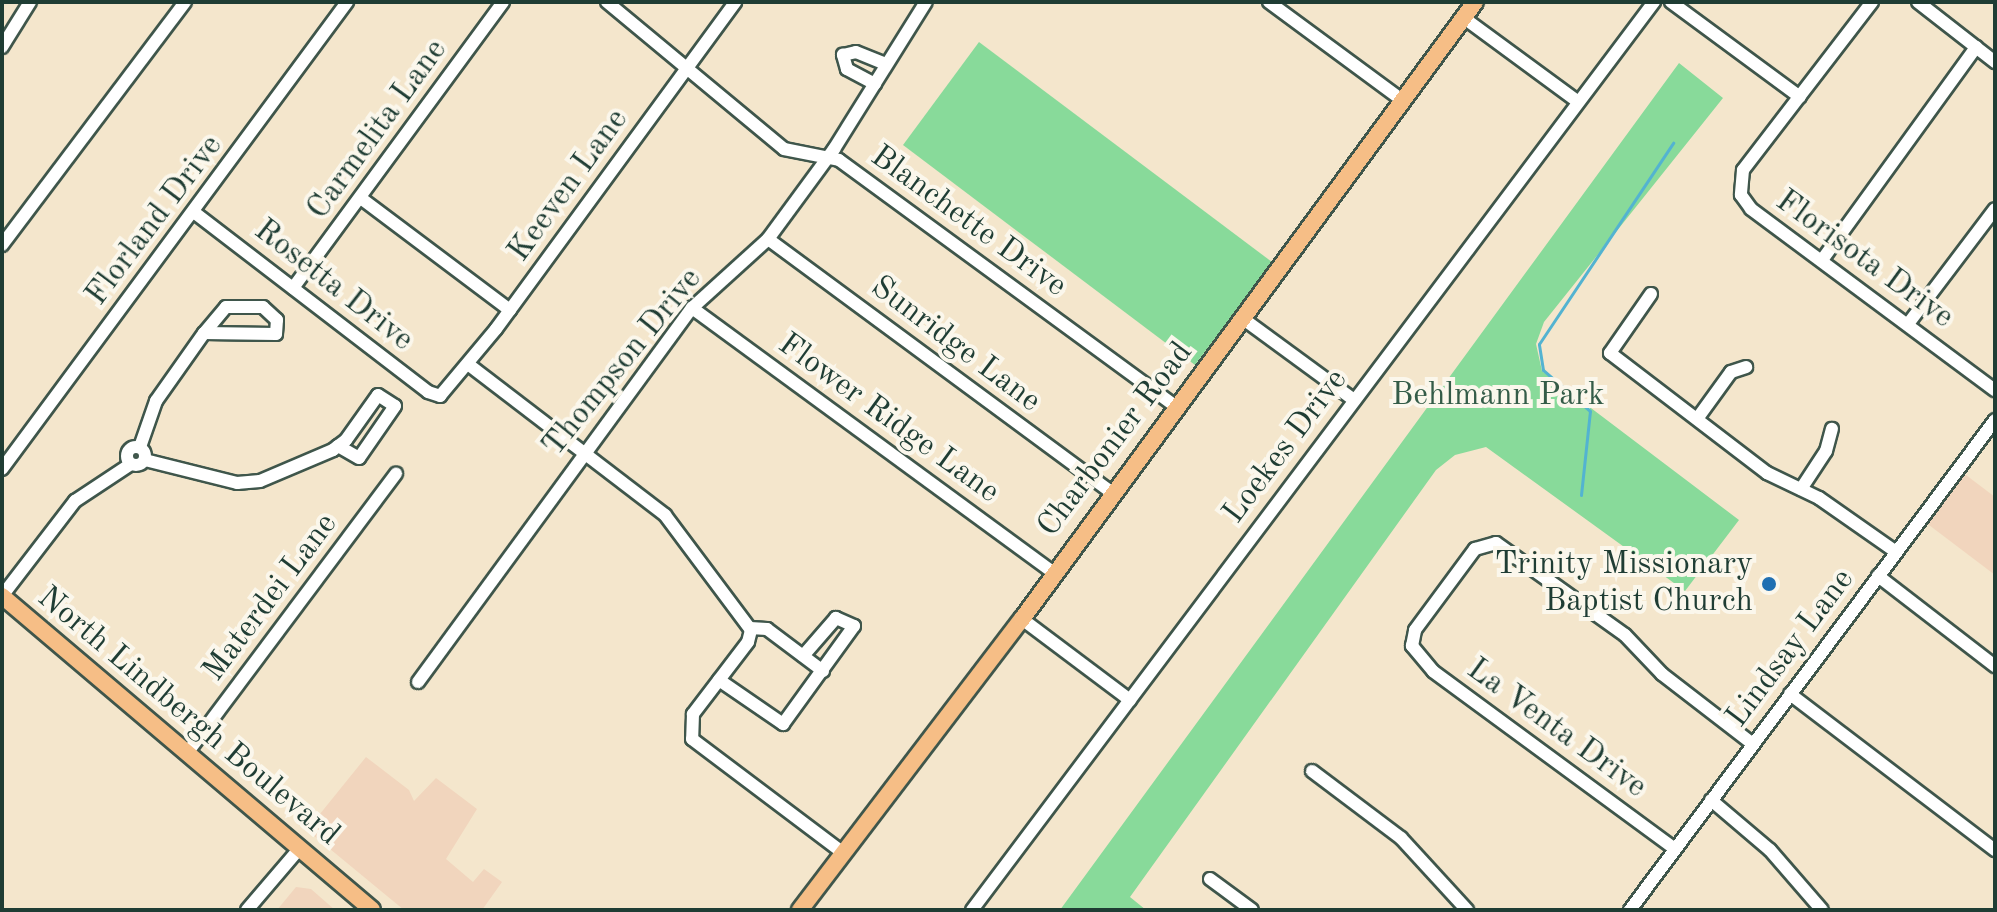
<!DOCTYPE html>
<style>
body{margin:0}
#map{position:relative;width:1997px;height:912px;overflow:hidden;background:#f4e6cc;font-family:"Old Standard TT",serif}
div>[style]{position:absolute}
.built>*{inset:0;background:#f1d5bd}
.green>*{inset:0;background:#88da9a}
.stream>*{height:3px;margin:-1.5px;padding:0 1.5px;transform-origin:1.5px;border-radius:1.5px;background:#53b3d1}
.roads{filter:drop-shadow(2px 0 #3f564b) drop-shadow(-2px 0 #3f564b) drop-shadow(0 2px #3f564b) drop-shadow(0 -2px #3f564b)}
.minor>*{height:12px;margin:-6px;padding:0 6px;transform-origin:6px;border-radius:6px;background:#fff}
.minor>.ring{margin:-6px;padding:0;box-sizing:content-box;background:none;border:12px solid #fff;border-radius:50%}
.major>*{height:16px;margin:-8px;padding:0 8px;transform-origin:8px;border-radius:8px;background:#f6be86}
.dots>*{width:22px;height:22px;translate:-50% -50%;box-sizing:border-box;border:4px solid #fbf7ec;border-radius:50%}
span{translate:-50% -50%;white-space:nowrap;text-align:center;line-height:1.15;-webkit-text-stroke:8px #fbf7ec;paint-order:stroke}
.street-label{font-size:32px;color:#1f3d34}
.park-label{font-size:32px;color:#345c48}
.poi-label{font-size:32px;color:#1f3d34}
.right{translate:-100% -50%;text-align:right}
.frame{position:absolute;inset:0;border:4px solid #1f3d34;pointer-events:none}
</style>
<div id="map">
<div class="built">
<div style="clip-path:polygon(1962px 472px,1995px 497px,1995px 575px,1925px 522px)"></div>
<div style="clip-path:polygon(366px 757px,409px 790px,414px 801px,436px 778px,477px 809px,446px 859px,473px 882px,484px 869px,502px 882px,482px 910px,404px 910px,307px 830px)"></div>
<div style="clip-path:polygon(296px 887px,311px 889px,335px 910px,277px 910px)"></div>
</div>
<div class="green">
<div style="clip-path:polygon(979px 42px,1272px 262px,1195px 365px,903px 145px)"></div>
<div style="clip-path:polygon(1679px 63px,1723px 98px,1544px 322px,1536px 344px,1542px 371px,1739px 520px,1685px 591px,1486px 447px,1455px 455px,1436px 470px,1130px 897px,1146px 910px,1060px 910px)"></div>
</div>
<div class="stream">
<div style="left:1581px;top:495px;width:84px;rotate:-83.9deg"></div>
<div style="left:1590px;top:411px;width:62px;rotate:-138.9deg"></div>
<div style="left:1543px;top:370px;width:26px;rotate:-99deg"></div>
<div style="left:1539px;top:344px;width:242px;rotate:-56.3deg"></div>
</div>
<div class="roads">
<div class="minor">
<div style="left:607px;top:2px;width:230px;rotate:39.7deg"></div>
<div style="left:784px;top:149px;width:56px;rotate:11.3deg"></div>
<div style="left:839px;top:160px;width:418px;rotate:36.2deg"></div>
<div style="left:1269px;top:2px;width:165px;rotate:36.4deg"></div>
<div style="left:1671px;top:2px;width:160px;rotate:36.4deg"></div>
<div style="left:1872px;top:2px;width:212px;rotate:127.5deg"></div>
<div style="left:1743px;top:170px;width:25px;rotate:95deg"></div>
<div style="left:1741px;top:195px;width:17px;rotate:54deg"></div>
<div style="left:1751px;top:209px;width:304px;rotate:36.6deg"></div>
<div style="left:1918px;top:2px;width:98px;rotate:37.9deg"></div>
<div style="left:1464px;top:18px;width:140px;rotate:36.3deg"></div>
<div style="left:2px;top:47px;width:53px;rotate:-58.1deg"></div>
<div style="left:875px;top:84px;width:32px;rotate:-152deg"></div>
<div style="left:847px;top:69px;width:15px;rotate:-106deg"></div>
<div style="left:843px;top:55px;width:13px;rotate:-13deg"></div>
<div style="left:856px;top:52px;width:31px;rotate:22deg"></div>
<div style="left:362px;top:199px;width:185px;rotate:36.9deg"></div>
<div style="left:195px;top:213px;width:294px;rotate:37.5deg"></div>
<div style="left:428px;top:392px;width:13px;rotate:18deg"></div>
<div style="left:440px;top:396px;width:87px;rotate:-50.1deg"></div>
<div style="left:496px;top:329px;width:405px;rotate:-53.8deg"></div>
<div style="left:768px;top:239px;width:426px;rotate:36.4deg"></div>
<div style="left:2px;top:245px;width:304px;rotate:-53deg"></div>
<div style="left:1822px;top:260px;width:263px;rotate:-54.1deg"></div>
<div style="left:293px;top:288px;width:355px;rotate:-53.7deg"></div>
<div style="left:1651px;top:294px;width:72px;rotate:124.8deg"></div>
<div style="left:1610px;top:353px;width:198px;rotate:37.4deg"></div>
<div style="left:1767px;top:473px;width:58px;rotate:25.7deg"></div>
<div style="left:1819px;top:498px;width:94px;rotate:35deg"></div>
<div style="left:692px;top:308px;width:447px;rotate:36.2deg"></div>
<div style="left:1242px;top:318px;width:139px;rotate:36.2deg"></div>
<div style="left:1908px;top:324px;width:144px;rotate:-52.9deg"></div>
<div style="left:469px;top:365px;width:247px;rotate:37.4deg"></div>
<div style="left:665px;top:515px;width:144px;rotate:53.2deg"></div>
<div style="left:751px;top:630px;width:12px;rotate:104deg"></div>
<div style="left:748px;top:642px;width:91px;rotate:127.4deg"></div>
<div style="left:693px;top:714px;width:25px;rotate:92deg"></div>
<div style="left:692px;top:739px;width:188px;rotate:37deg"></div>
<div style="left:1697px;top:419px;width:58px;rotate:-54.1deg"></div>
<div style="left:1731px;top:372px;width:16px;rotate:-18deg"></div>
<div class="ring" style="left:127px;top:447px;width:6px;height:6px"></div>
<div style="left:140px;top:447px;width:49px;rotate:-70.8deg"></div>
<div style="left:156px;top:401px;width:83px;rotate:-54.8deg"></div>
<div style="left:204px;top:333px;width:72px;rotate:0.8deg"></div>
<div style="left:276px;top:334px;width:14px;rotate:-86deg"></div>
<div style="left:277px;top:320px;width:19px;rotate:-137deg"></div>
<div style="left:263px;top:307px;width:37px;rotate:180deg"></div>
<div style="left:226px;top:307px;width:34px;rotate:130deg"></div>
<div style="left:145px;top:460px;width:95px;rotate:14deg"></div>
<div style="left:237px;top:483px;width:23px;rotate:-5deg"></div>
<div style="left:260px;top:481px;width:79px;rotate:-23deg"></div>
<div style="left:333px;top:450px;width:6px;rotate:-39deg"></div>
<div style="left:338px;top:446px;width:10px;rotate:-37deg"></div>
<div style="left:346px;top:440px;width:55px;rotate:-54.6deg"></div>
<div style="left:378px;top:395px;width:20px;rotate:33deg"></div>
<div style="left:395px;top:406px;width:63px;rotate:124.7deg"></div>
<div style="left:359px;top:458px;width:24px;rotate:-150deg"></div>
<div style="left:2px;top:469px;width:581px;rotate:-53.54deg"></div>
<div style="left:1801px;top:489px;width:45px;rotate:-56.7deg"></div>
<div style="left:1826px;top:451px;width:23px;rotate:-75deg"></div>
<div style="left:1878px;top:576px;width:148px;rotate:37.6deg"></div>
<div style="left:2px;top:596px;width:120px;rotate:-52.5deg"></div>
<div style="left:75px;top:501px;width:67px;rotate:-33.5deg"></div>
<div style="left:1022px;top:619px;width:135px;rotate:36.9deg"></div>
<div style="left:750px;top:628px;width:17px;rotate:3deg"></div>
<div style="left:767px;top:629px;width:70px;rotate:36.9deg"></div>
<div style="left:719px;top:680px;width:78px;rotate:34.5deg"></div>
<div style="left:783px;top:724px;width:121px;rotate:-54.1deg"></div>
<div style="left:854px;top:626px;width:20px;rotate:-156deg"></div>
<div style="left:836px;top:618px;width:50px;rotate:131deg"></div>
<div style="left:418px;top:682px;width:464px;rotate:-53.8deg"></div>
<div style="left:692px;top:308px;width:103px;rotate:-42.2deg"></div>
<div style="left:768px;top:239px;width:112px;rotate:-53.7deg"></div>
<div style="left:834px;top:149px;width:173px;rotate:-58deg"></div>
<div style="left:1790px;top:694px;width:258px;rotate:37.3deg"></div>
<div style="left:187px;top:753px;width:349px;rotate:-53.2deg"></div>
<div style="left:1312px;top:771px;width:111px;rotate:37deg"></div>
<div style="left:1401px;top:838px;width:98px;rotate:47.5deg"></div>
<div style="left:1711px;top:800px;width:77px;rotate:40.3deg"></div>
<div style="left:1770px;top:850px;width:79px;rotate:49.1deg"></div>
<div style="left:1675px;top:849px;width:300px;rotate:-143.7deg"></div>
<div style="left:1433px;top:671px;width:33px;rotate:-130deg"></div>
<div style="left:1412px;top:646px;width:16px;rotate:-79deg"></div>
<div style="left:1415px;top:630px;width:101px;rotate:-53.5deg"></div>
<div style="left:1475px;top:549px;width:22px;rotate:-16deg"></div>
<div style="left:1496px;top:543px;width:158px;rotate:35.5deg"></div>
<div style="left:1625px;top:635px;width:54px;rotate:46.5deg"></div>
<div style="left:1662px;top:674px;width:115px;rotate:37.6deg"></div>
<div style="left:1210px;top:879px;width:52px;rotate:36.4deg"></div>
<div style="left:247px;top:910px;width:82px;rotate:-49.5deg"></div>
<div style="left:972px;top:910px;width:1136px;rotate:-53.09deg"></div>
<div style="left:1630px;top:910px;width:611px;rotate:-53.32deg"></div>
</div>
<div class="major">
<div style="left:2px;top:596px;width:485px;rotate:40.3deg"></div>
<div style="left:800px;top:910px;width:366px;rotate:-52.7deg"></div>
<div style="left:1022px;top:619px;width:765px;rotate:-53.71deg"></div>
</div>
</div>
<div class="dots">
<div style="left:1769px;top:584px;background:#1f6fb2"></div>
</div>
<div class="street-label">
<span style="left:378px;top:130px;rotate:-54deg">Carmelita Lane</span>
<span style="left:569px;top:186px;rotate:-54deg">Keeven Lane</span>
<span style="left:155px;top:221px;rotate:-53deg">Florland Drive</span>
<span style="left:968px;top:222px;rotate:36deg">Blanchette Drive</span>
<span style="left:1864px;top:260px;rotate:36deg">Florisota Drive</span>
<span style="left:333px;top:286px;rotate:38deg">Rosetta Drive</span>
<span style="left:955px;top:345px;rotate:37deg">Sunridge Lane</span>
<span style="left:623px;top:363px;rotate:-51deg">Thompson Drive</span>
<span style="left:888px;top:419px;rotate:36deg">Flower Ridge Lane</span>
<span style="left:1116px;top:440px;rotate:-53deg">Charbonier Road</span>
<span style="left:1286px;top:447px;rotate:-53deg">Loekes Drive</span>
<span style="left:271px;top:598px;rotate:-53deg">Materdei Lane</span>
<span style="left:1791px;top:649px;rotate:-53deg">Lindsay Lane</span>
<span style="left:188px;top:717px;rotate:40deg">North Lindbergh Boulevard</span>
<span style="left:1556px;top:729px;rotate:36deg">La Venta Drive</span>
</div>
<div class="park-label">
<span style="left:1498px;top:396px">Behlmann Park</span>
</div>
<div class="poi-label">
<span class="right" style="left:1753px;top:584px">Trinity Missionary<br>Baptist Church</span>
</div>
<div class="frame"></div>
</div>
